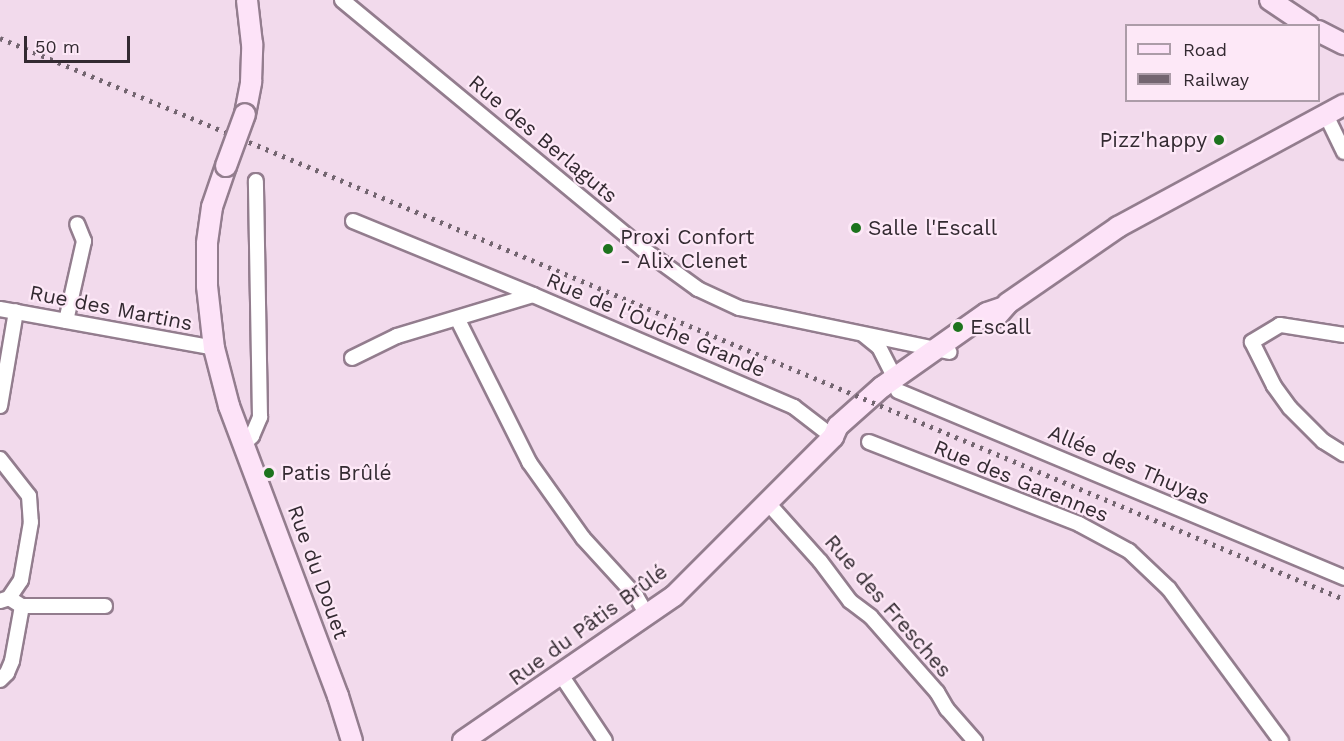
<!DOCTYPE html>
<meta charset="utf-8">
<style>
body{margin:0}
#map{position:relative;width:1344px;height:741px;overflow:hidden;background:#f2daec;font-family:"Work Sans",sans-serif}
div>[style]{position:absolute}
.roads{filter:drop-shadow(2px 0 #937d8e) drop-shadow(-2px 0 #937d8e) drop-shadow(0 2px #937d8e) drop-shadow(0 -2px #937d8e)}
.street>*{height:14px;margin:-7px;padding:0 7px;transform-origin:7px;border-radius:7px;background:#fff}
.secondary>*{height:20px;margin:-10px;padding:0 10px;transform-origin:10px;border-radius:10px;background:#fde3f8}
.rail>*{height:4.5px;margin-top:-2.25px;transform-origin:0;background:repeating-linear-gradient(90deg,#736570 0 3px,transparent 0 9px)}
.bridges{filter:drop-shadow(2px 0 #937d8e) drop-shadow(-2px 0 #937d8e) drop-shadow(0 2px #937d8e) drop-shadow(0 -2px #937d8e)}
.secondary-bridge>*{height:20px;margin:-10px;padding:0 10px;transform-origin:10px;border-radius:10px;background:#fde3f8}
.dots>*{width:16px;height:16px;translate:-50% -50%;box-sizing:border-box;border:3px solid #fde8f7;border-radius:50%}
span{translate:-50% -50%;white-space:nowrap;text-align:center;line-height:1.15;-webkit-text-stroke:4.5px #fde8f7;paint-order:stroke}
.street-label{font-size:21px;color:#332a31}
.poi-label{font-size:21px;color:#332a31}
.right{translate:-100% -50%;text-align:right}
.left{translate:0 -50%;text-align:left}
.legend{position:absolute;left:1125px;top:24px;width:195px;height:78px;box-sizing:border-box;background:#fde8f7;border:2px solid #ac9ca8;margin:0;padding:8px 10px;list-style:none;font-size:18px;color:#332a31}
.legend li{display:flex;align-items:center;gap:12px;height:30px}
.legend b{width:30px;border:2px solid #ac9ca8}
.scale{position:absolute;left:24px;top:36px;width:106px;height:27px;box-sizing:border-box;border:3px solid #332a31;border-top:0;padding-left:8px;font-size:18px;line-height:21px;white-space:nowrap;color:#332a31;-webkit-text-stroke:4px #fde8f7;paint-order:stroke}
</style>
<div id="map">
<div class="roads">
<div class="street">
<div style="left:342px;top:0;width:391px;rotate:39.6deg"></div>
<div style="left:643px;top:249px;width:68px;rotate:36deg"></div>
<div style="left:698px;top:289px;width:45px;rotate:24.9deg"></div>
<div style="left:739px;top:308px;width:215px;rotate:11.8deg"></div>
<div style="left:1326px;top:115px;width:41px;rotate:64.1deg"></div>
<div style="left:353px;top:221px;width:195px;rotate:22.3deg"></div>
<div style="left:0;top:309px;width:218px;rotate:10.3deg"></div>
<div style="left:458px;top:320px;width:159px;rotate:63.4deg"></div>
<div style="left:529px;top:462px;width:93px;rotate:54.6deg"></div>
<div style="left:583px;top:538px;width:79px;rotate:47.6deg"></div>
<div style="left:636px;top:596px;width:22px;rotate:60deg"></div>
<div style="left:66px;top:321px;width:82px;rotate:-77.3deg"></div>
<div style="left:84px;top:241px;width:18px;rotate:-112deg"></div>
<div style="left:864px;top:335px;width:19px;rotate:39deg"></div>
<div style="left:879px;top:347px;width:34px;rotate:63deg"></div>
<div style="left:1344px;top:335px;width:65px;rotate:-171.1deg"></div>
<div style="left:1280px;top:325px;width:33px;rotate:149deg"></div>
<div style="left:1252px;top:342px;width:49px;rotate:63.4deg"></div>
<div style="left:1274px;top:386px;width:27px;rotate:54deg"></div>
<div style="left:1290px;top:408px;width:47px;rotate:45deg"></div>
<div style="left:1323px;top:441px;width:25px;rotate:32deg"></div>
<div style="left:352px;top:358px;width:50px;rotate:-26.1deg"></div>
<div style="left:397px;top:336px;width:142px;rotate:-16.8deg"></div>
<div style="left:533px;top:295px;width:284px;rotate:23.2deg"></div>
<div style="left:794px;top:407px;width:49px;rotate:37.6deg"></div>
<div style="left:898px;top:391px;width:484px;rotate:22.7deg"></div>
<div style="left:0;top:406px;width:96px;rotate:-80.4deg"></div>
<div style="left:869px;top:442px;width:225px;rotate:21.3deg"></div>
<div style="left:1079px;top:524px;width:57px;rotate:28.4deg"></div>
<div style="left:1129px;top:551px;width:55px;rotate:43.5deg"></div>
<div style="left:1169px;top:589px;width:189px;rotate:53.6deg"></div>
<div style="left:245px;top:443px;width:10px;rotate:-45deg"></div>
<div style="left:252px;top:436px;width:21px;rotate:-67deg"></div>
<div style="left:260px;top:417px;width:236px;rotate:-91deg"></div>
<div style="left:0;top:459px;width:47px;rotate:51.9deg"></div>
<div style="left:29px;top:496px;width:26px;rotate:86deg"></div>
<div style="left:31px;top:522px;width:59px;rotate:99.8deg"></div>
<div style="left:21px;top:580px;width:22px;rotate:124deg"></div>
<div style="left:767px;top:502px;width:79px;rotate:48.1deg"></div>
<div style="left:820px;top:561px;width:50px;rotate:53.1deg"></div>
<div style="left:850px;top:601px;width:26px;rotate:37deg"></div>
<div style="left:871px;top:617px;width:100px;rotate:48.7deg"></div>
<div style="left:937px;top:692px;width:20px;rotate:60deg"></div>
<div style="left:947px;top:709px;width:43px;rotate:48.8deg"></div>
<div style="left:0;top:601px;width:9px;rotate:-18deg"></div>
<div style="left:9px;top:598px;width:15px;rotate:32deg"></div>
<div style="left:22px;top:606px;width:83px"></div>
<div style="left:561px;top:675px;width:79px;rotate:56.3deg"></div>
<div style="left:0;top:680px;width:10px;rotate:-45deg"></div>
<div style="left:7px;top:673px;width:13px;rotate:-67deg"></div>
<div style="left:12px;top:661px;width:56px;rotate:-79.7deg"></div>
</div>
<div class="secondary">
<div style="left:1270px;top:0;width:47px;rotate:33.7deg"></div>
<div style="left:1318px;top:31px;width:29px;rotate:27deg"></div>
<div style="left:245px;top:114px;width:33px;rotate:-79deg"></div>
<div style="left:251px;top:82px;width:38px;rotate:-88deg"></div>
<div style="left:252px;top:44px;width:44px;rotate:-96.5deg"></div>
<div style="left:226px;top:166px;width:43px;rotate:108.9deg"></div>
<div style="left:212px;top:207px;width:37px;rotate:98deg"></div>
<div style="left:207px;top:244px;width:42px;rotate:90deg"></div>
<div style="left:207px;top:286px;width:62px;rotate:83.6deg"></div>
<div style="left:214px;top:348px;width:60px;rotate:75.5deg"></div>
<div style="left:229px;top:406px;width:310px;rotate:69.4deg"></div>
<div style="left:338px;top:696px;width:47px;rotate:72.7deg"></div>
<div style="left:996px;top:317px;width:18px;rotate:-49deg"></div>
<div style="left:1008px;top:303px;width:134px;rotate:-34.6deg"></div>
<div style="left:1118px;top:227px;width:257px;rotate:-28.4deg"></div>
<div style="left:463px;top:741px;width:256px;rotate:-34.5deg"></div>
<div style="left:674px;top:596px;width:225px;rotate:-45deg"></div>
<div style="left:833px;top:437px;width:12px;rotate:-66deg"></div>
<div style="left:838px;top:426px;width:59px;rotate:-41.6deg"></div>
<div style="left:882px;top:387px;width:128px;rotate:-35.2deg"></div>
<div style="left:987px;top:313px;width:18px;rotate:-19deg"></div>
</div>
</div>
<div class="rail">
<div style="left:0;top:38px;width:1456px;rotate:22.66deg"></div>
</div>
<div class="bridges">
<div class="secondary-bridge">
<div style="left:226px;top:166px;width:55px;rotate:-69.9deg"></div>
</div>
</div>
<div class="dots">
<div style="left:1219px;top:140px;background:#1d731d"></div>
<div style="left:856px;top:228px;background:#1d731d"></div>
<div style="left:608px;top:249px;background:#1d731d"></div>
<div style="left:958px;top:327px;background:#1d731d"></div>
<div style="left:269px;top:473px;background:#1d731d"></div>
</div>
<div class="street-label">
<span style="left:543px;top:139px;rotate:40deg">Rue des Berlaguts</span>
<span style="left:111px;top:308px;rotate:11deg">Rue des Martins</span>
<span style="left:656px;top:325px;rotate:23deg">Rue de l'Ouche Grande</span>
<span style="left:1129px;top:465px;rotate:23deg">Allée des Thuyas</span>
<span style="left:1021px;top:481px;rotate:22deg">Rue des Garennes</span>
<span style="left:318px;top:572px;rotate:70deg">Rue du Douet</span>
<span style="left:888px;top:606px;rotate:49deg">Rue des Fresches</span>
<span style="left:588px;top:625px;rotate:-36deg">Rue du Pâtis Brûlé</span>
</div>
<div class="poi-label">
<span class="right" style="left:1207px;top:140px">Pizz'happy</span>
<span class="left" style="left:868px;top:228px">Salle l'Escall</span>
<span class="left" style="left:620px;top:249px">Proxi Confort<br>- Alix Clenet</span>
<span class="left" style="left:970px;top:327px">Escall</span>
<span class="left" style="left:281px;top:473px">Patis Brûlé</span>
</div>
<ul class="legend">
<li><b style="height:8px;background:#fde3f8"></b>Road</li>
<li><b style="height:8px;background:#736570"></b>Railway</li>
</ul>
<div class="scale">50 m</div>
</div>
